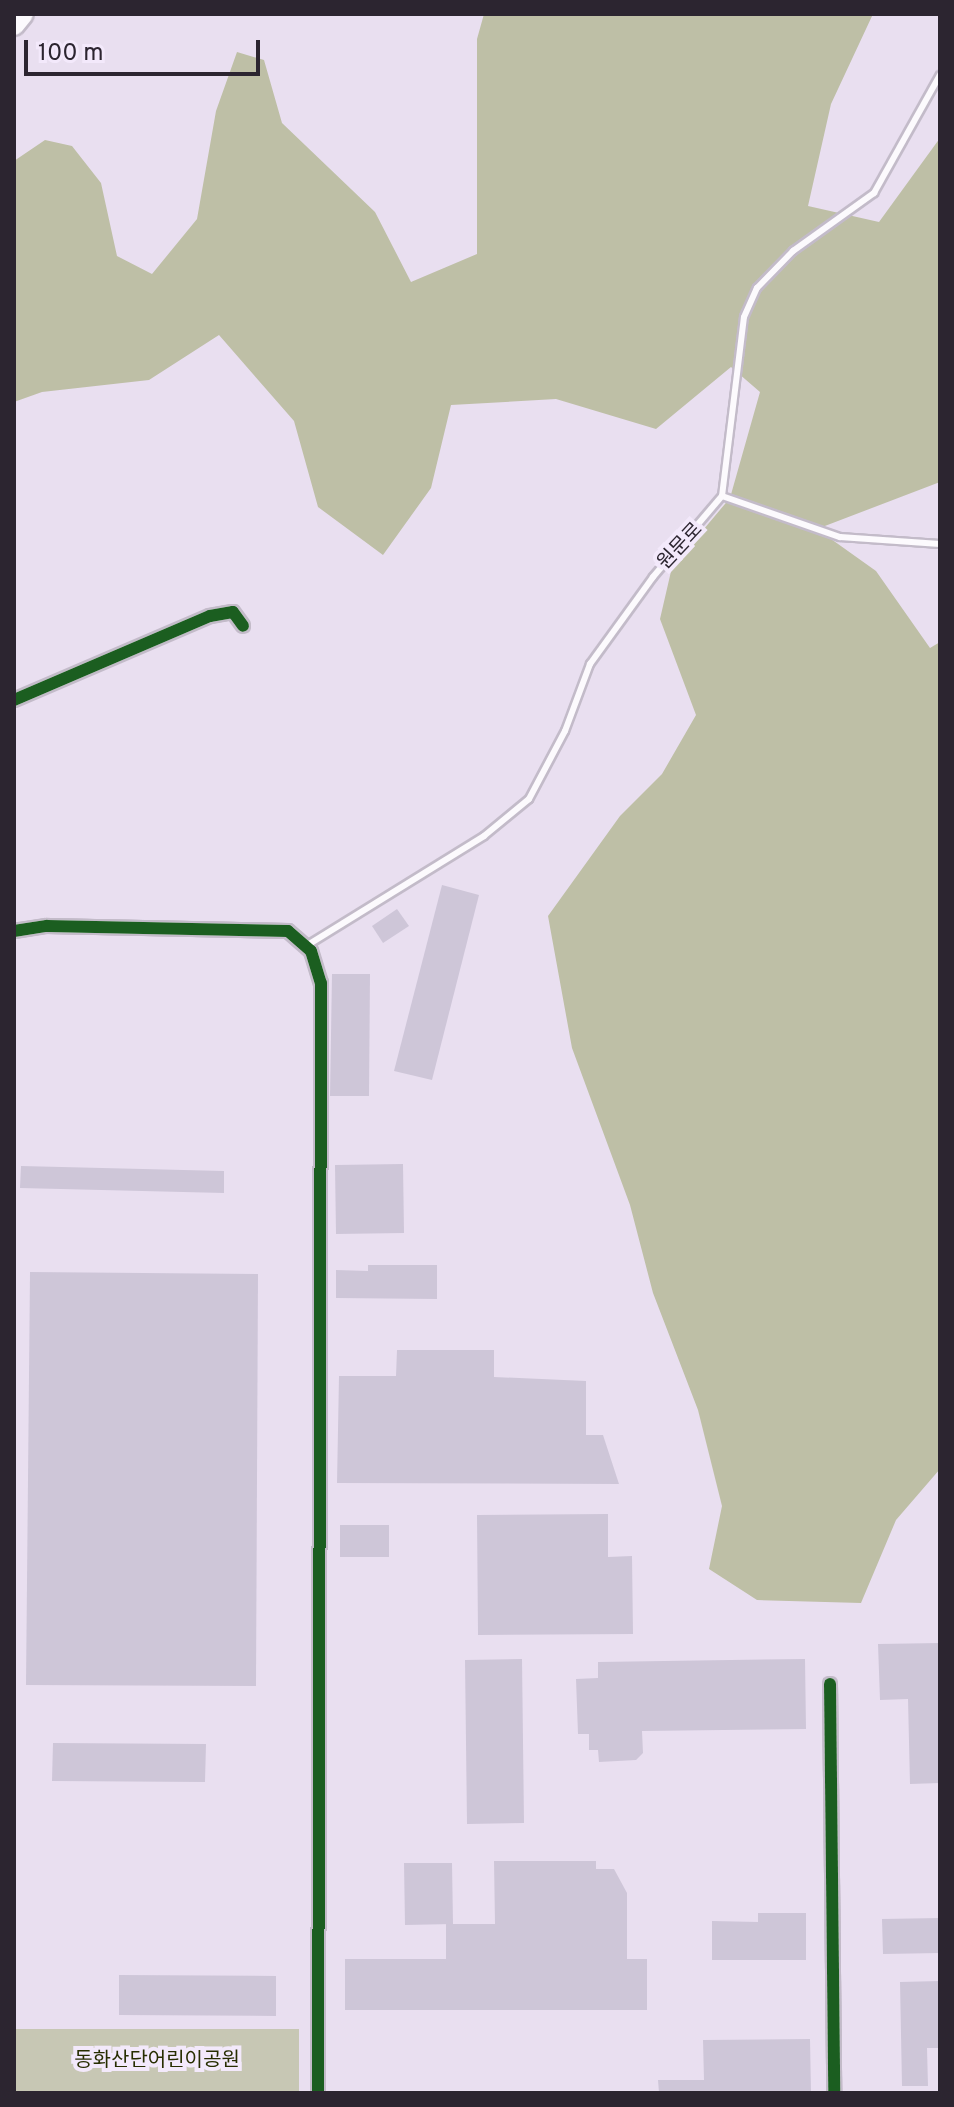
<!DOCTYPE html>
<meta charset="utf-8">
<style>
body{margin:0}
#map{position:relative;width:954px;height:2107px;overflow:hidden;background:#e9dff0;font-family:Overpass,"Noto Sans KR",sans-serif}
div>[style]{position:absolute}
.green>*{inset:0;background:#c7c7b4}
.forest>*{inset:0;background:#bebfa6}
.building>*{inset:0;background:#cec6d8}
.roads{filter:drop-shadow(2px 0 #c3bbc9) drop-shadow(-2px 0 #c3bbc9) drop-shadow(0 2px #c3bbc9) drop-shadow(0 -2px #c3bbc9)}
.service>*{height:6px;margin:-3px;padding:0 3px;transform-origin:3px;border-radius:3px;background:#fcfafd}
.minor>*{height:12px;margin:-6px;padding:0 6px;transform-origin:6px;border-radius:6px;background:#fcfafd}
.trunk>*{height:20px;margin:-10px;padding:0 10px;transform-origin:10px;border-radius:10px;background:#fcfafd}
.cycleway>*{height:12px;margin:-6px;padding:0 6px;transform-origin:6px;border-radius:6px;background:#1b5e20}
span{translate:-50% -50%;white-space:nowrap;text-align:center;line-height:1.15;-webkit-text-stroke:8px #f3e9fb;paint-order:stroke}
.street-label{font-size:20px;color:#2c2530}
.park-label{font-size:20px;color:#272d00}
.frame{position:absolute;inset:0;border:16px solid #2c2530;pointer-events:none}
.scale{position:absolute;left:24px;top:40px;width:236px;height:36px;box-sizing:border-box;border:4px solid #2c2530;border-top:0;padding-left:10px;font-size:24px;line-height:28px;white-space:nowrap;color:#2c2530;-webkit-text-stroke:6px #f3e9fb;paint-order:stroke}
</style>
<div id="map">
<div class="green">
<div style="clip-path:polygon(14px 2029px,299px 2029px,299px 2093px,14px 2093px)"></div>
</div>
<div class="forest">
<div style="clip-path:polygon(484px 14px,873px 14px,831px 104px,808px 206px,879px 222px,940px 138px,940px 482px,817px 529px,876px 571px,930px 648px,940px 642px,940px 1469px,896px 1520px,861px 1603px,757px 1600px,709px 1569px,722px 1506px,698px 1410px,653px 1293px,630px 1205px,572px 1048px,548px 916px,620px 816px,662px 774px,696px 715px,660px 619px,672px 567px,730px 498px,760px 392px,731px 367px,656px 429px,556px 399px,451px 405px,431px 488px,383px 555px,318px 507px,294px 421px,219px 335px,149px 380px,42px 392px,14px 402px,14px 161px,45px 140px,72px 146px,101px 183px,117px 256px,152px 274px,197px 219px,216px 111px,237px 52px,264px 60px,282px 123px,375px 212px,411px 282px,477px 254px,477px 39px)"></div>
</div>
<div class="building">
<div style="clip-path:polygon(442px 885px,479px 895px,432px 1080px,394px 1071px)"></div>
<div style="clip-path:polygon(397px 909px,409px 926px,383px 943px,372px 926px)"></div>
<div style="clip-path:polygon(332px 974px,370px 974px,369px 1096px,330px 1096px)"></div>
<div style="clip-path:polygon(403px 1164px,404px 1233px,336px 1234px,335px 1165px)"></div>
<div style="clip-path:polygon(21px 1166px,224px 1171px,224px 1193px,20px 1188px)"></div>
<div style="clip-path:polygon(368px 1265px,437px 1265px,437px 1299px,336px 1298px,336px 1270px,368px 1271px)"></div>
<div style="clip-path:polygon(30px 1272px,258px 1274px,256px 1686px,26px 1685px)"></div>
<div style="clip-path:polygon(397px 1350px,494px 1350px,494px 1377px,586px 1381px,586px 1435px,603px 1435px,619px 1484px,337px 1483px,339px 1376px,396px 1376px)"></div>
<div style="clip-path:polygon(608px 1514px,608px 1557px,632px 1556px,633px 1634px,478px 1635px,477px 1515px)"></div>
<div style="clip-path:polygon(340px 1525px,389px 1525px,389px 1557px,340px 1557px)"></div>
<div style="clip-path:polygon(940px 1643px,940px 1783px,910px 1784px,908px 1699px,880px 1700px,878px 1644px)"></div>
<div style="clip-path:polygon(522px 1659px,524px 1823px,467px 1824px,465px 1660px)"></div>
<div style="clip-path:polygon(805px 1659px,806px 1729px,642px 1731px,643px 1753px,636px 1760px,599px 1762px,598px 1750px,589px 1750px,589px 1734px,578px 1734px,576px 1679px,598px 1678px,598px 1662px)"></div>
<div style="clip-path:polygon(53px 1743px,206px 1744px,205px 1782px,52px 1781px)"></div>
<div style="clip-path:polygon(494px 1861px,596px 1861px,596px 1869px,614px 1869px,627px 1893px,627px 1959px,647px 1959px,647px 2010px,345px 2010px,345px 1959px,446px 1959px,446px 1924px,495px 1924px)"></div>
<div style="clip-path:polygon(404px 1863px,452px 1863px,453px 1924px,405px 1925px)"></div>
<div style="clip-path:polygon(758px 1913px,806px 1913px,806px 1960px,712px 1960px,712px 1921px,758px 1922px)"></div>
<div style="clip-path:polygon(940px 1918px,940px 1953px,883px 1954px,882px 1919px)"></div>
<div style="clip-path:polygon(119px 1975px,276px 1976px,276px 2016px,119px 2015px)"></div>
<div style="clip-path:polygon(940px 1981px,940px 2048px,927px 2048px,928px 2086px,902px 2086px,900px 1982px)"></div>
<div style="clip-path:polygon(810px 2039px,811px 2093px,659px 2093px,658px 2080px,704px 2080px,703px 2040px)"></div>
</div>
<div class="roads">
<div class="service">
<div style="left:722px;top:496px;width:125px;rotate:19.2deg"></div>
<div style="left:840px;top:537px;width:100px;rotate:4deg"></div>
<div style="left:306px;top:946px;width:209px;rotate:-31.7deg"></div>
<div style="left:484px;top:836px;width:58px;rotate:-39.4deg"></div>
<div style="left:529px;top:799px;width:77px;rotate:-62.1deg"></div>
<div style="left:565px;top:731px;width:72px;rotate:-69.5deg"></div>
<div style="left:590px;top:664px;width:107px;rotate:-54.1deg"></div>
<div style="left:653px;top:577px;width:106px;rotate:-49.6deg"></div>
<div style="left:722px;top:496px;width:180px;rotate:-83deg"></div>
<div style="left:744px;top:317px;width:32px;rotate:-66deg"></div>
<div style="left:757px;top:288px;width:52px;rotate:-45.8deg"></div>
<div style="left:793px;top:251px;width:100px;rotate:-35.6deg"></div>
<div style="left:874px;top:193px;width:135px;rotate:-60.8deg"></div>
</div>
<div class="minor">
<div style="left:14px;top:700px;width:213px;rotate:-23.2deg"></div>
<div style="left:210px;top:616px;width:23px;rotate:-10deg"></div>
<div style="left:233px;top:612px;width:17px;rotate:54deg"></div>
<div style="left:14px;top:931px;width:33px;rotate:-9deg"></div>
<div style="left:47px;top:926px;width:241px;rotate:1.2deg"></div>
<div style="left:288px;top:931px;width:30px;rotate:41deg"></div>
<div style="left:311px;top:951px;width:34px;rotate:73deg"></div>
<div style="left:321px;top:983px;width:1110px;rotate:90.15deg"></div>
<div style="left:830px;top:1684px;width:409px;rotate:89.4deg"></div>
</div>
<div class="trunk">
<div style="left:14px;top:25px;width:14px;rotate:-51deg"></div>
</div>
</div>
<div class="cycleway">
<div style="left:14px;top:700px;width:213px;rotate:-23.2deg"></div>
<div style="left:210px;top:616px;width:23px;rotate:-10deg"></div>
<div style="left:233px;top:612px;width:17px;rotate:54deg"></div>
<div style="left:14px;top:931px;width:33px;rotate:-9deg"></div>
<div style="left:47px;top:926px;width:241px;rotate:1.2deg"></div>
<div style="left:288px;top:931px;width:30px;rotate:41deg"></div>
<div style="left:311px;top:951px;width:34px;rotate:73deg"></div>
<div style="left:321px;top:983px;width:1110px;rotate:90.15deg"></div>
<div style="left:830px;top:1684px;width:409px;rotate:89.4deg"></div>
</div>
<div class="street-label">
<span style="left:681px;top:547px;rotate:-47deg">원문로</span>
</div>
<div class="park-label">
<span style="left:157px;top:2061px">동화산단어린이공원</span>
</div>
<div class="frame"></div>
<div class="scale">100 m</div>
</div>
